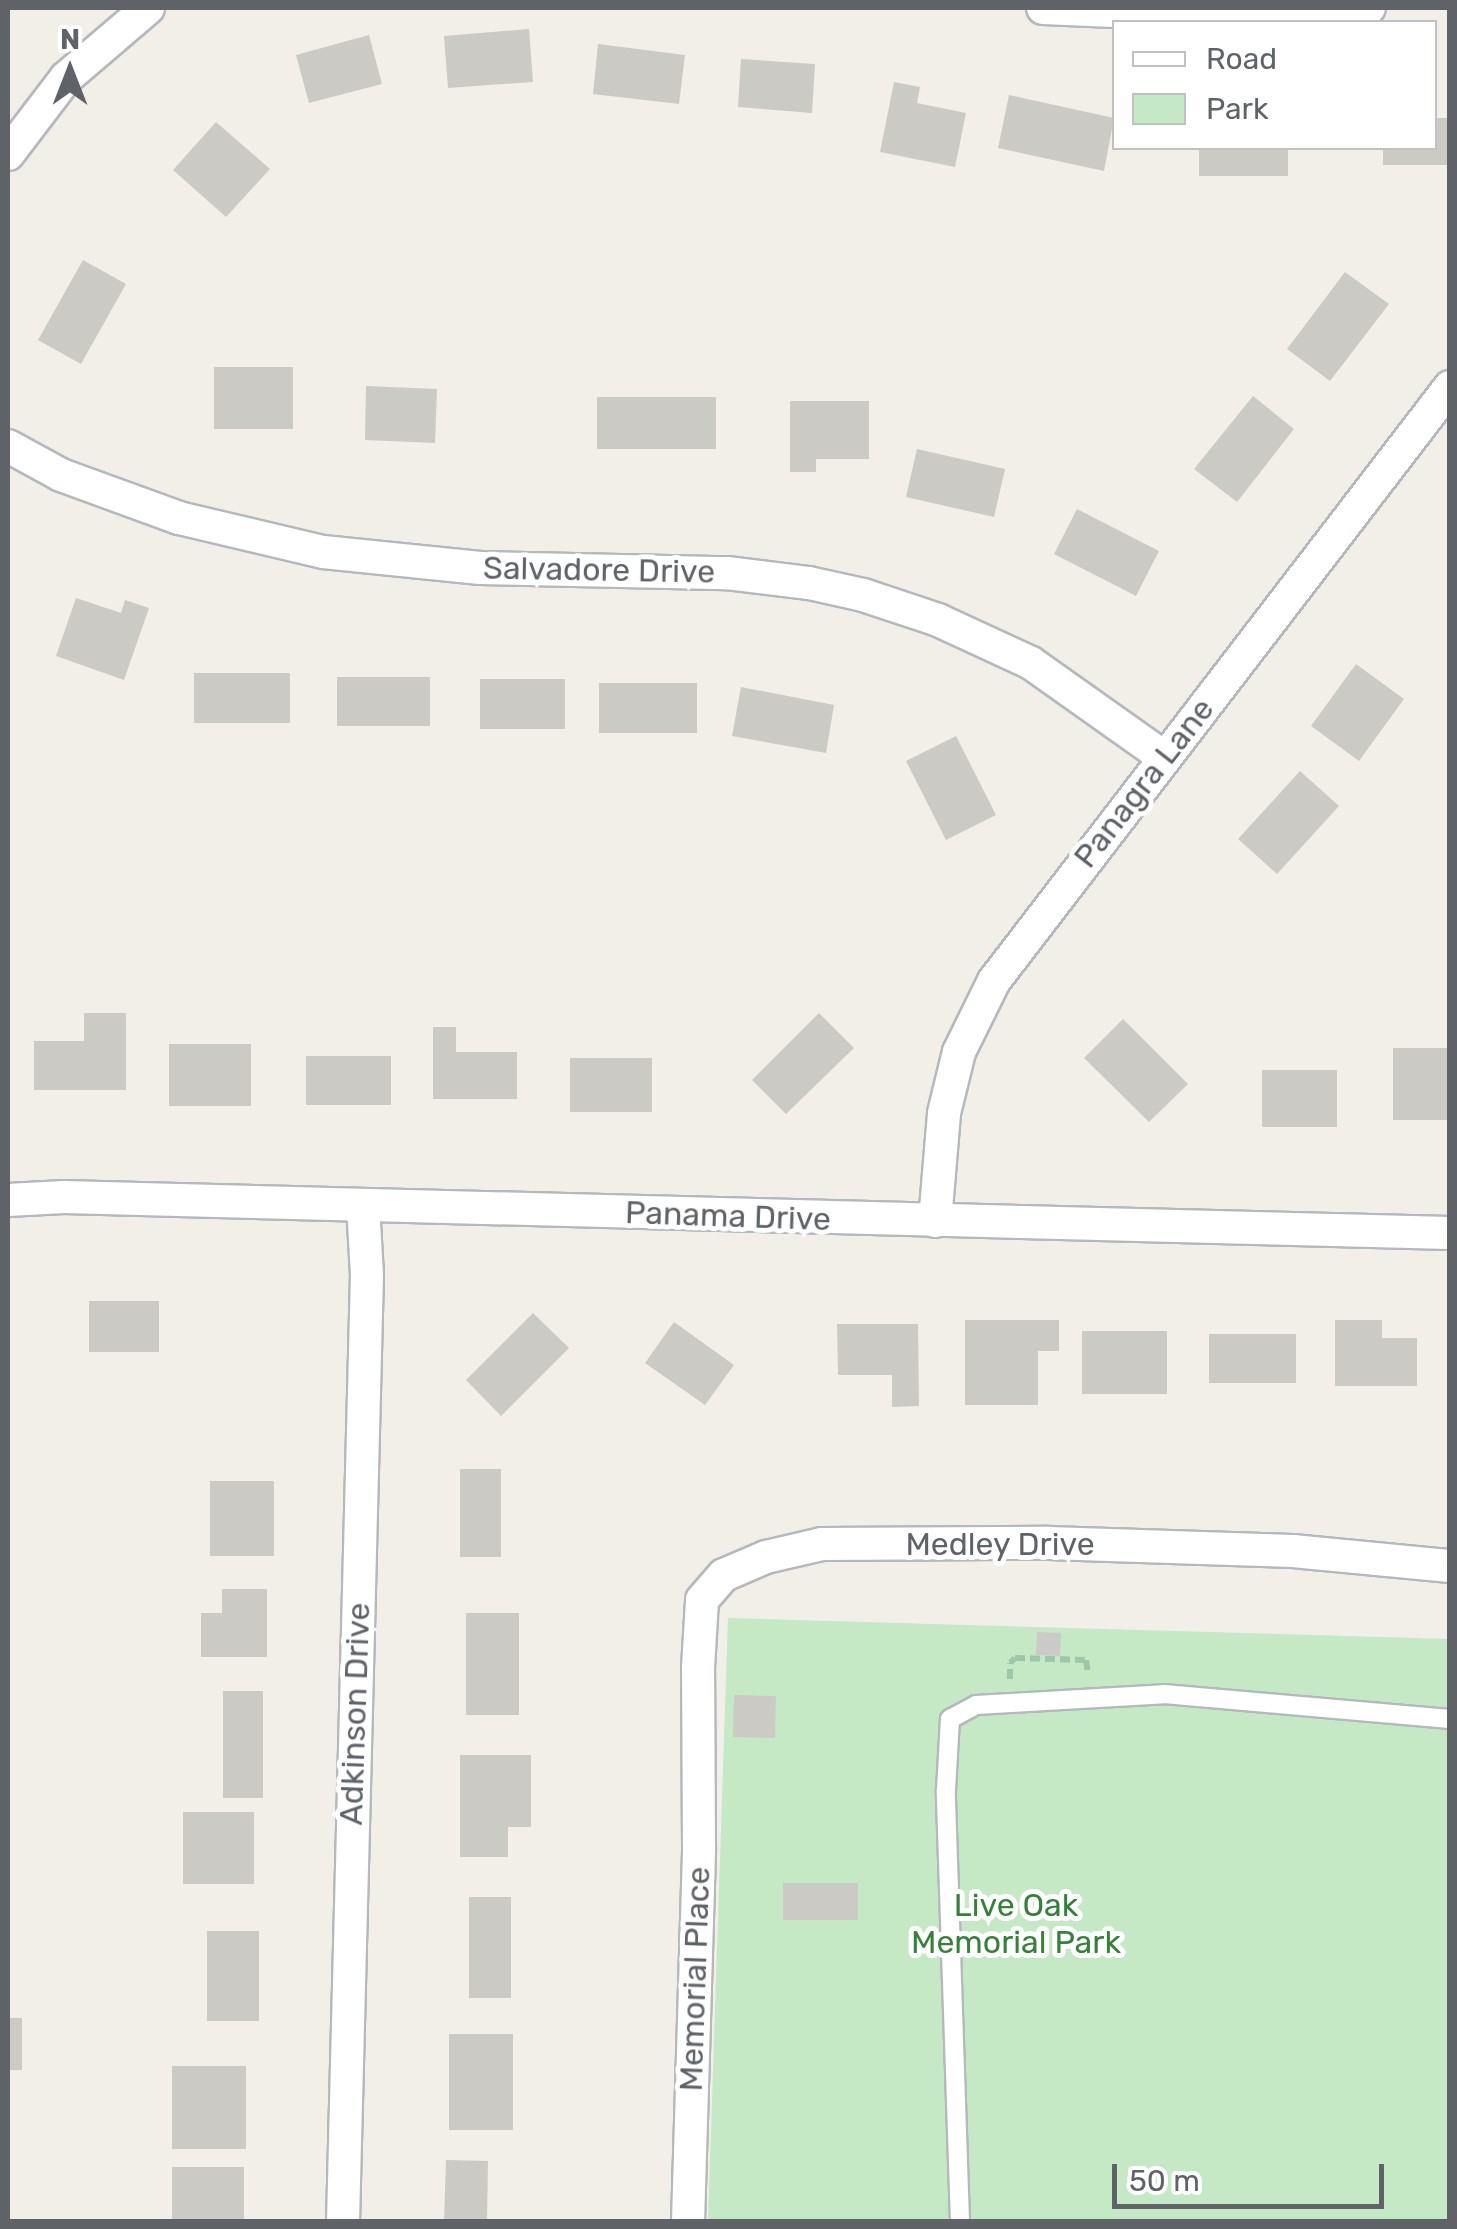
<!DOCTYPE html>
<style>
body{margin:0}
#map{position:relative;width:1457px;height:2229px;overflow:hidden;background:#f1efe8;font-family:Rubik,sans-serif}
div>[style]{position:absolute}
.green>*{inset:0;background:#c5e8c5}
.building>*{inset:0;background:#cccac5}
.path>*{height:6px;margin-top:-3px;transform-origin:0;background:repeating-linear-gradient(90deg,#9cc7a9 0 10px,transparent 0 15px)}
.roads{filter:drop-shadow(2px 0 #b5b8bc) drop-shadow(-2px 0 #b5b8bc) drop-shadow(0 2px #b5b8bc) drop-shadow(0 -2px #b5b8bc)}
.lane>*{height:18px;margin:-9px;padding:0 9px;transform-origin:9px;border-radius:9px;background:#fff}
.street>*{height:32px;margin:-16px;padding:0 16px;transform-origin:16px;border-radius:16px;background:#fff}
span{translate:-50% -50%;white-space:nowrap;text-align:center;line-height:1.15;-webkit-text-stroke:10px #fff;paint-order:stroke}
.street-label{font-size:32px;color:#5f6368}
.park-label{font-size:32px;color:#348238}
.frame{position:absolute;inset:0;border:10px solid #5f6368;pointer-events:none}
.legend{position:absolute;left:1112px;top:20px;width:325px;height:130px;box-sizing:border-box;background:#fff;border:2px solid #bfc1c3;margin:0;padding:12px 18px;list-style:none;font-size:30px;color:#5f6368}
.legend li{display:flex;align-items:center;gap:20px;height:50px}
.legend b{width:50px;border:2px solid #bfc1c3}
.north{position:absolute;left:20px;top:20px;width:100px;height:100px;-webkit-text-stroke:8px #fff;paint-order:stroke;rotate:0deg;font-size:28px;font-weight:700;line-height:40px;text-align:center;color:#5f6368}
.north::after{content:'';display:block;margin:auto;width:35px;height:45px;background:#5f6368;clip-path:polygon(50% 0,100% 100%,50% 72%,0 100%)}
.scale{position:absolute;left:1112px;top:2164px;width:272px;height:45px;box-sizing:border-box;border:5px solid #5f6368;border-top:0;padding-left:12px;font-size:30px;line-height:35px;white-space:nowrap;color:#5f6368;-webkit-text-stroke:8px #fff;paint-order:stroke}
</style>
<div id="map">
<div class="green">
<div style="clip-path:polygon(728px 1618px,1449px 1639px,1449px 2221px,708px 2222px)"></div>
</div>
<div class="building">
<div style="clip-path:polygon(529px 29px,533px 82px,448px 88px,444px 36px)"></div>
<div style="clip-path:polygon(369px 35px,382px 84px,309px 103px,296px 55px)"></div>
<div style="clip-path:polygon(598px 44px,685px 55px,679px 104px,593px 94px)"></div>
<div style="clip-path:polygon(741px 59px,815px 64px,812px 113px,738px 107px)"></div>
<div style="clip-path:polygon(894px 82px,920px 87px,917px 103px,966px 113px,955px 167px,880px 152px)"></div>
<div style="clip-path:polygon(1009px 95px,1114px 118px,1104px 171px,998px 148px)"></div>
<div style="clip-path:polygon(1434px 118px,1450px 118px,1450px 165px,1383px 165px,1383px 148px,1434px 148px)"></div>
<div style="clip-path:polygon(216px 122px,270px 169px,226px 217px,173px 170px)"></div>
<div style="clip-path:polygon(1199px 148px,1288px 148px,1288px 176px,1199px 176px)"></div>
<div style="clip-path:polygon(83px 260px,126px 284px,81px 364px,38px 340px)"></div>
<div style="clip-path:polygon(1345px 272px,1389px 304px,1330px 381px,1287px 349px)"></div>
<div style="clip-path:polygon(214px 367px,293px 367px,293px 429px,214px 429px)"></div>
<div style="clip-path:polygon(366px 386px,437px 389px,435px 443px,365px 440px)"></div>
<div style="clip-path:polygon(1253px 396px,1294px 429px,1237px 502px,1194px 469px)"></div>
<div style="clip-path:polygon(597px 397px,716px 397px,716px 449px,597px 449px)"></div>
<div style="clip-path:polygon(790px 401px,869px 401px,869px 459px,816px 459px,816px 472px,790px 472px)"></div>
<div style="clip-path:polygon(917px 449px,1005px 469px,994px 517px,906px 497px)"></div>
<div style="clip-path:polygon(1077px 509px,1159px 551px,1136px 596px,1054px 554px)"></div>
<div style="clip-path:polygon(76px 598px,121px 613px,125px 600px,149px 608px,124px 680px,56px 656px)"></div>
<div style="clip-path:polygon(1356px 664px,1404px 699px,1359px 761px,1311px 726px)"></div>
<div style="clip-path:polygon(194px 673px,290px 673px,290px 723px,194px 723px)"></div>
<div style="clip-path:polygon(337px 677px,430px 677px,430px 726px,337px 726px)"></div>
<div style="clip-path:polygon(480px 679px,565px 679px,565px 729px,480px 729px)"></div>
<div style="clip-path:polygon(599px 683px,697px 683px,697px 733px,599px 733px)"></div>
<div style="clip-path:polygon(741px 687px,834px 705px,826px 753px,732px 736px)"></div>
<div style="clip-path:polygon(956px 736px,996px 815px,946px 840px,906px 761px)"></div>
<div style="clip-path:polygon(1300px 771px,1339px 806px,1277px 874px,1238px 839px)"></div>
<div style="clip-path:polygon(84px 1013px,126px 1013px,126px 1090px,34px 1090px,34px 1041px,84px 1041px)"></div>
<div style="clip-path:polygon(819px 1013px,854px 1048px,786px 1114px,752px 1080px)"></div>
<div style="clip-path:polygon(1123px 1019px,1188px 1084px,1149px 1122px,1084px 1058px)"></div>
<div style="clip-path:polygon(433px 1027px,456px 1027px,456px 1052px,517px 1052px,517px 1099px,433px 1099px)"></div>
<div style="clip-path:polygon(169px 1044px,251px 1044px,251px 1106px,169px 1106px)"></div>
<div style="clip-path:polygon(1393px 1048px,1450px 1048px,1450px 1120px,1393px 1120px)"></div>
<div style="clip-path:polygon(306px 1056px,391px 1056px,391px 1105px,306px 1105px)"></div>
<div style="clip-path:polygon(570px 1058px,652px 1058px,652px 1112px,570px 1112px)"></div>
<div style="clip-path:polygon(1262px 1070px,1337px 1070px,1337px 1127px,1262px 1127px)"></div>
<div style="clip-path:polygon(89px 1301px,159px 1301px,159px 1352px,89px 1352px)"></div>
<div style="clip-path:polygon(533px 1313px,569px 1348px,501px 1416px,466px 1380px)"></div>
<div style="clip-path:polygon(965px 1320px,1059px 1320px,1059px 1351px,1038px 1351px,1038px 1405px,965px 1405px)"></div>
<div style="clip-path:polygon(1335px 1320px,1382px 1320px,1382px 1338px,1417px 1338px,1417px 1386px,1335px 1386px)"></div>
<div style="clip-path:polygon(674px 1322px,734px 1365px,705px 1405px,645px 1363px)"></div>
<div style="clip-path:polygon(837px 1324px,918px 1324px,919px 1406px,892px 1407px,892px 1375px,838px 1375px)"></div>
<div style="clip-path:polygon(1082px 1331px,1167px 1331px,1167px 1394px,1082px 1394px)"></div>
<div style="clip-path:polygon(1209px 1334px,1296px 1334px,1296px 1383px,1209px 1383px)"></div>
<div style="clip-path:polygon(460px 1469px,501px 1469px,501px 1557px,460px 1557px)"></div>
<div style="clip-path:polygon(210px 1481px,274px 1481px,274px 1556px,210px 1556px)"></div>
<div style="clip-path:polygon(222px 1589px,267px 1589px,267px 1657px,201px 1657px,201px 1613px,222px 1613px)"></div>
<div style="clip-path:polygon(466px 1613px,519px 1613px,519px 1715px,466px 1715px)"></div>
<div style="clip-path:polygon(1037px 1632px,1061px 1633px,1060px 1656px,1036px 1655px)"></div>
<div style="clip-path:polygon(223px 1691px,263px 1691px,263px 1798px,223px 1798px)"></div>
<div style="clip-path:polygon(734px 1695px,776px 1696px,775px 1738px,733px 1737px)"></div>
<div style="clip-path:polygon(460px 1755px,531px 1755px,531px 1827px,508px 1827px,508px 1857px,460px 1857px)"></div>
<div style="clip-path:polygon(183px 1812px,254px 1812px,254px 1884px,183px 1884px)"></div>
<div style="clip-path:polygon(783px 1883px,858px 1883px,858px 1920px,783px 1920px)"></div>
<div style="clip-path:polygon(469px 1897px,511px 1897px,511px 1998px,469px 1998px)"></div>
<div style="clip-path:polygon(207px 1931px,259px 1931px,259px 2021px,207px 2021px)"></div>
<div style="clip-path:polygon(8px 2018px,22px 2018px,22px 2070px,8px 2070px)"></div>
<div style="clip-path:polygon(449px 2034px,513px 2034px,513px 2130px,449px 2130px)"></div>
<div style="clip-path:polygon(172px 2066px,246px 2066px,246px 2149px,172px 2149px)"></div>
<div style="clip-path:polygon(446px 2160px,488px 2161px,487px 2222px,444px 2222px)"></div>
<div style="clip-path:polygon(172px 2167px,244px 2167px,244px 2222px,172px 2222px)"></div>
</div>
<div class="path">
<div style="left:1010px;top:1679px;width:16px;rotate:-90deg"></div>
<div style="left:1010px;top:1663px;width:7px;rotate:-45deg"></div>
<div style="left:1015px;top:1658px;width:71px;rotate:1.6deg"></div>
<div style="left:1086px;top:1660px;width:12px;rotate:81deg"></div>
</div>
<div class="roads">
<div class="lane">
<div style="left:960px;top:2222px;width:432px;rotate:-91.9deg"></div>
<div style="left:946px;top:1790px;width:71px;rotate:-86.8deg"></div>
<div style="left:950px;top:1719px;width:30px;rotate:-28deg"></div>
<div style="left:976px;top:1705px;width:188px;rotate:-3.3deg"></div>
<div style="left:1164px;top:1694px;width:287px;rotate:5deg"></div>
</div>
<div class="street">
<div style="left:1043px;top:8px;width:141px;rotate:2.4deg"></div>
<div style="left:1184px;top:14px;width:185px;rotate:-1.9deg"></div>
<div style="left:8px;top:154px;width:96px;rotate:-52.7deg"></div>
<div style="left:66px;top:78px;width:108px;rotate:-40.5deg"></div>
<div style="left:8px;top:446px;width:60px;rotate:28.7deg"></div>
<div style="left:61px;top:475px;width:126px;rotate:20deg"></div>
<div style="left:179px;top:518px;width:148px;rotate:13.3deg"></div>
<div style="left:323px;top:552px;width:158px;rotate:5.8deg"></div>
<div style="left:480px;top:568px;width:247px;rotate:1.2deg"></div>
<div style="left:727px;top:573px;width:83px;rotate:7deg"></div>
<div style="left:809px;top:583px;width:55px;rotate:12.5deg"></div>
<div style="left:863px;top:595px;width:79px;rotate:18.4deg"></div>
<div style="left:938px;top:620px;width:102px;rotate:24.8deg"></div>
<div style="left:1031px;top:663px;width:163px;rotate:35.3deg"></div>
<div style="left:8px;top:1200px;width:56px;rotate:-3.1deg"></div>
<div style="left:64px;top:1197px;width:1386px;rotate:1.49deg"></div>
<div style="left:935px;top:1221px;width:108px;rotate:-85.2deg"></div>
<div style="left:944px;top:1113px;width:63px;rotate:-76.2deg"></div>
<div style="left:959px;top:1052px;width:79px;rotate:-63.8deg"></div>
<div style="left:994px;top:981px;width:749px;rotate:-52.49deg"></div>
<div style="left:343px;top:2222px;width:947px;rotate:-88.55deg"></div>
<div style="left:367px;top:1275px;width:69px;rotate:-93.3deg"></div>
<div style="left:688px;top:2222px;width:375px;rotate:-88.3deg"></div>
<div style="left:699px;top:1847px;width:179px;rotate:-90.3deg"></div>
<div style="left:698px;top:1668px;width:68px;rotate:-86.6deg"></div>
<div style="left:702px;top:1600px;width:33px;rotate:-49deg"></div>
<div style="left:724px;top:1575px;width:46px;rotate:-23.2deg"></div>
<div style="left:766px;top:1557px;width:57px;rotate:-13.1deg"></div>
<div style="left:822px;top:1544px;width:227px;rotate:-0.3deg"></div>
<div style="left:1049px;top:1543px;width:244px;rotate:1.9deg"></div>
<div style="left:1293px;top:1551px;width:158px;rotate:5.5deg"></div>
</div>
</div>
<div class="street-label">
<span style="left:599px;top:570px;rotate:1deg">Salvadore Drive</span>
<span style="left:1144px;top:783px;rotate:-52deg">Panagra Lane</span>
<span style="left:728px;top:1216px;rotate:2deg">Panama Drive</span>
<span style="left:1000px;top:1544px">Medley Drive</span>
<span style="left:355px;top:1714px;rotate:-88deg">Adkinson Drive</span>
<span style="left:695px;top:1979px;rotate:-88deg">Memorial Place</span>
</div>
<div class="park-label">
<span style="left:1016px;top:1924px">Live Oak<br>Memorial Park</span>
</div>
<div class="frame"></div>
<ul class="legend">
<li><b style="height:12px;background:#fff"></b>Road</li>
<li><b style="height:28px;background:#c5e8c5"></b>Park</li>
</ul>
<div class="north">N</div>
<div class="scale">50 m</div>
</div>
